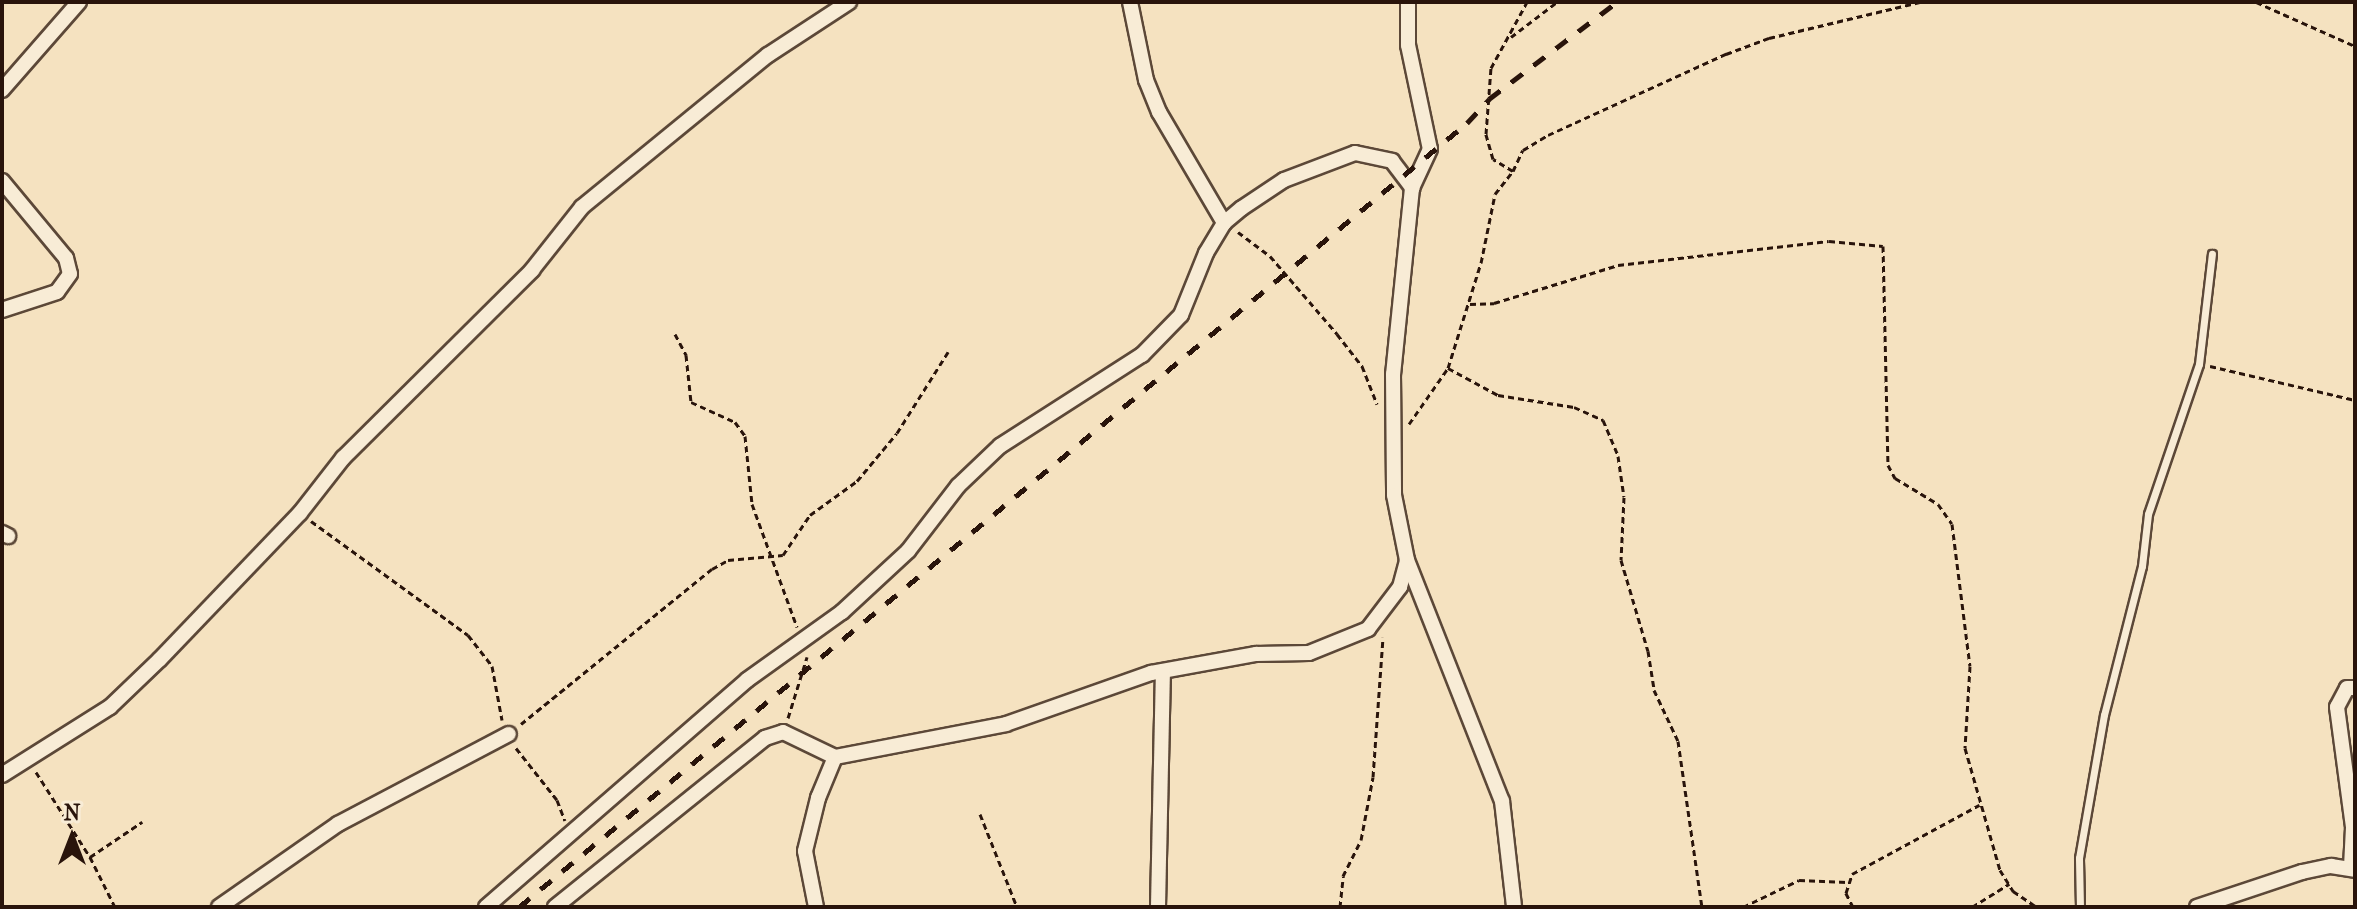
<!DOCTYPE html>
<style>
body{margin:0}
#map{position:relative;width:2357px;height:909px;overflow:hidden;background:#f5e2c0;font-family:"IM FELL French Canon",serif}
div>[style]{position:absolute}
.path>*{height:3px;margin-top:-1.5px;transform-origin:0;background:repeating-linear-gradient(90deg,#29140b 0 6px,transparent 0 10px)}
.roads{filter:drop-shadow(2px 0 #5c4838) drop-shadow(-2px 0 #5c4838) drop-shadow(0 2px #5c4838) drop-shadow(0 -2px #5c4838)}
.service>*{height:7px;margin:-3.5px;padding:0 3.5px;transform-origin:3.5px;border-radius:3.5px;background:#f8ecd6}
.minor>*{height:14px;margin:-7px;padding:0 7px;transform-origin:7px;border-radius:7px;background:#f8ecd6}
.rail>*{height:5px;margin-top:-2.5px;transform-origin:0;background:repeating-linear-gradient(90deg,#29140b 0 14px,transparent 0 28px)}
span{translate:-50% -50%;white-space:nowrap;text-align:center;line-height:1.15;-webkit-text-stroke:6px #f8ecd6;paint-order:stroke}
.frame{position:absolute;inset:0;border:4px solid #29140b;pointer-events:none}
.north{position:absolute;left:32px;top:797px;width:80px;height:80px;-webkit-text-stroke:6px #f8ecd6;paint-order:stroke;rotate:0deg;font-size:22px;font-weight:700;line-height:32px;text-align:center;color:#29140b}
.north::after{content:'';display:block;margin:auto;width:28px;height:36px;background:#29140b;clip-path:polygon(50% 0,100% 100%,50% 72%,0 100%)}
</style>
<div id="map">
<div class="path">
<div style="left:2256px;top:2px;width:108px;rotate:24deg"></div>
<div style="left:1511px;top:37px;width:58px;rotate:-37.3deg"></div>
<div style="left:1513px;top:171px;width:23px;rotate:-65deg"></div>
<div style="left:1523px;top:150px;width:29px;rotate:-31deg"></div>
<div style="left:1548px;top:135px;width:196px;rotate:-24.5deg"></div>
<div style="left:1726px;top:54px;width:46px;rotate:-20.4deg"></div>
<div style="left:1769px;top:38px;width:155px;rotate:-13.4deg"></div>
<div style="left:1238px;top:232px;width:40px;rotate:37deg"></div>
<div style="left:1270px;top:256px;width:103px;rotate:49.3deg"></div>
<div style="left:1337px;top:334px;width:41px;rotate:52deg"></div>
<div style="left:1362px;top:366px;width:41px;rotate:68.5deg"></div>
<div style="left:1470px;top:304px;width:24px;rotate:-2deg"></div>
<div style="left:1494px;top:303px;width:130px;rotate:-17deg"></div>
<div style="left:1618px;top:265px;width:212px;rotate:-6.5deg"></div>
<div style="left:1829px;top:241px;width:54px;rotate:5.3deg"></div>
<div style="left:1883px;top:246px;width:219px;rotate:88.7deg"></div>
<div style="left:1888px;top:465px;width:15px;rotate:62deg"></div>
<div style="left:1895px;top:478px;width:50px;rotate:31.2deg"></div>
<div style="left:1938px;top:504px;width:24px;rotate:55deg"></div>
<div style="left:1952px;top:524px;width:143px;rotate:82.8deg"></div>
<div style="left:1970px;top:666px;width:82px;rotate:93.5deg"></div>
<div style="left:1965px;top:748px;width:127px;rotate:74deg"></div>
<div style="left:2000px;top:870px;width:25px;rotate:58deg"></div>
<div style="left:2013px;top:891px;width:29px;rotate:34deg"></div>
<div style="left:675px;top:334px;width:24px;rotate:62deg"></div>
<div style="left:686px;top:355px;width:47px;rotate:83.9deg"></div>
<div style="left:691px;top:402px;width:48px;rotate:24.4deg"></div>
<div style="left:735px;top:422px;width:17px;rotate:54deg"></div>
<div style="left:745px;top:436px;width:68px;rotate:84.1deg"></div>
<div style="left:752px;top:504px;width:131px;rotate:69.9deg"></div>
<div style="left:2210px;top:366px;width:149px;rotate:13.2deg"></div>
<div style="left:1448px;top:368px;width:57px;rotate:28.4deg"></div>
<div style="left:1498px;top:395px;width:77px;rotate:9deg"></div>
<div style="left:1574px;top:407px;width:32px;rotate:24deg"></div>
<div style="left:1603px;top:420px;width:39px;rotate:67deg"></div>
<div style="left:1618px;top:456px;width:41px;rotate:81.7deg"></div>
<div style="left:1624px;top:497px;width:63px;rotate:92.7deg"></div>
<div style="left:1621px;top:560px;width:95px;rotate:73.5deg"></div>
<div style="left:1648px;top:651px;width:39px;rotate:81deg"></div>
<div style="left:1654px;top:690px;width:56px;rotate:64.8deg"></div>
<div style="left:1678px;top:741px;width:168px;rotate:81.8deg"></div>
<div style="left:1409px;top:424px;width:68px;rotate:-55.1deg"></div>
<div style="left:1448px;top:368px;width:110px;rotate:-72.6deg"></div>
<div style="left:1481px;top:263px;width:70px;rotate:-78.5deg"></div>
<div style="left:1495px;top:194px;width:29px;rotate:-52deg"></div>
<div style="left:1513px;top:171px;width:23px;rotate:-149deg"></div>
<div style="left:1493px;top:159px;width:26px;rotate:-106deg"></div>
<div style="left:1486px;top:134px;width:66px;rotate:-85.7deg"></div>
<div style="left:1491px;top:68px;width:75px;rotate:-61.4deg"></div>
<div style="left:311px;top:521px;width:194px;rotate:36deg"></div>
<div style="left:468px;top:635px;width:39px;rotate:52deg"></div>
<div style="left:492px;top:666px;width:55px;rotate:79.5deg"></div>
<div style="left:788px;top:718px;width:64px;rotate:-72.7deg"></div>
<div style="left:521px;top:724px;width:246px;rotate:-39.1deg"></div>
<div style="left:712px;top:569px;width:18px;rotate:-29deg"></div>
<div style="left:728px;top:560px;width:55px;rotate:-5.2deg"></div>
<div style="left:783px;top:555px;width:48px;rotate:-56deg"></div>
<div style="left:810px;top:515px;width:58px;rotate:-35.9deg"></div>
<div style="left:857px;top:481px;width:62px;rotate:-50.2deg"></div>
<div style="left:897px;top:433px;width:96px;rotate:-57.8deg"></div>
<div style="left:516px;top:748px;width:66px;rotate:51.7deg"></div>
<div style="left:557px;top:800px;width:22px;rotate:69deg"></div>
<div style="left:36px;top:772px;width:101px;rotate:57.6deg"></div>
<div style="left:90px;top:857px;width:56px;rotate:63.4deg"></div>
<div style="left:980px;top:814px;width:100px;rotate:68.3deg"></div>
<div style="left:90px;top:857px;width:63px;rotate:-33.9deg"></div>
<div style="left:1340px;top:907px;width:31px;rotate:-84deg"></div>
<div style="left:1343px;top:876px;width:40px;rotate:-63.4deg"></div>
<div style="left:1361px;top:840px;width:64px;rotate:-79.2deg"></div>
<div style="left:1373px;top:777px;width:140px;rotate:-85.9deg"></div>
<div style="left:1743px;top:907px;width:62px;rotate:-25.7deg"></div>
<div style="left:1799px;top:880px;width:48px;rotate:2.4deg"></div>
<div style="left:1853px;top:907px;width:16px;rotate:-117deg"></div>
<div style="left:1846px;top:893px;width:20px;rotate:-72deg"></div>
<div style="left:1852px;top:874px;width:145px;rotate:-28.5deg"></div>
<div style="left:1972px;top:907px;width:44px;rotate:-31.9deg"></div>
</div>
<div class="roads">
<div class="service">
<div style="left:2080px;top:907px;width:49px;rotate:-91.2deg"></div>
<div style="left:2079px;top:858px;width:145px;rotate:-80.1deg"></div>
<div style="left:2104px;top:715px;width:154px;rotate:-75.7deg"></div>
<div style="left:2142px;top:566px;width:52px;rotate:-83.4deg"></div>
<div style="left:2148px;top:514px;width:158px;rotate:-71.2deg"></div>
<div style="left:2199px;top:364px;width:111px;rotate:-83.3deg"></div>
</div>
<div class="minor">
<div style="left:1130px;top:2px;width:80px;rotate:78.4deg"></div>
<div style="left:1146px;top:80px;width:35px;rotate:68deg"></div>
<div style="left:1159px;top:112px;width:129px;rotate:59.6deg"></div>
<div style="left:1408px;top:2px;width:43px;rotate:90deg"></div>
<div style="left:1408px;top:45px;width:106px;rotate:78.1deg"></div>
<div style="left:1430px;top:149px;width:43px;rotate:114.8deg"></div>
<div style="left:1412px;top:188px;width:187px;rotate:95.8deg"></div>
<div style="left:1393px;top:374px;width:121px;rotate:89.5deg"></div>
<div style="left:1394px;top:495px;width:66px;rotate:78.7deg"></div>
<div style="left:1407px;top:560px;width:259px;rotate:68.5deg"></div>
<div style="left:1502px;top:801px;width:107px;rotate:83.5deg"></div>
<div style="left:2px;top:90px;width:117px;rotate:-48.8deg"></div>
<div style="left:2px;top:181px;width:100px;rotate:50.3deg"></div>
<div style="left:66px;top:258px;width:16px;rotate:76deg"></div>
<div style="left:70px;top:274px;width:22px;rotate:126deg"></div>
<div style="left:57px;top:292px;width:58px;rotate:161.9deg"></div>
<div style="left:2px;top:533px;width:7px;rotate:27deg"></div>
<div style="left:2px;top:775px;width:128px;rotate:-32.2deg"></div>
<div style="left:110px;top:707px;width:69px;rotate:-43.8deg"></div>
<div style="left:160px;top:659px;width:202px;rotate:-46.2deg"></div>
<div style="left:300px;top:513px;width:70px;rotate:-52deg"></div>
<div style="left:343px;top:458px;width:267px;rotate:-44.8deg"></div>
<div style="left:532px;top:270px;width:80px;rotate:-51.6deg"></div>
<div style="left:582px;top:207px;width:240px;rotate:-39.3deg"></div>
<div style="left:768px;top:55px;width:97px;rotate:-33.2deg"></div>
<div style="left:2351px;top:867px;width:40px;rotate:-87.1deg"></div>
<div style="left:2353px;top:827px;width:121px;rotate:-97.6deg"></div>
<div style="left:2337px;top:707px;width:21px;rotate:-62deg"></div>
<div style="left:2347px;top:688px;width:8px"></div>
<div style="left:219px;top:907px;width:145px;rotate:-34.9deg"></div>
<div style="left:338px;top:824px;width:193px;rotate:-27.8deg"></div>
<div style="left:486px;top:907px;width:346px;rotate:-41deg"></div>
<div style="left:747px;top:680px;width:117px;rotate:-35.6deg"></div>
<div style="left:842px;top:612px;width:90px;rotate:-42.7deg"></div>
<div style="left:908px;top:551px;width:82px;rotate:-52.4deg"></div>
<div style="left:958px;top:486px;width:58px;rotate:-43.6deg"></div>
<div style="left:1000px;top:446px;width:169px;rotate:-32.7deg"></div>
<div style="left:1142px;top:355px;width:56px;rotate:-45.7deg"></div>
<div style="left:1181px;top:315px;width:67px;rotate:-68deg"></div>
<div style="left:1206px;top:253px;width:35px;rotate:-59deg"></div>
<div style="left:1224px;top:223px;width:23px;rotate:-40deg"></div>
<div style="left:1242px;top:208px;width:50px;rotate:-33.7deg"></div>
<div style="left:1284px;top:180px;width:76px;rotate:-20.8deg"></div>
<div style="left:1355px;top:153px;width:38px;rotate:12deg"></div>
<div style="left:1392px;top:161px;width:34px;rotate:53deg"></div>
<div style="left:555px;top:907px;width:270px;rotate:-38.8deg"></div>
<div style="left:765px;top:738px;width:19px;rotate:-18deg"></div>
<div style="left:783px;top:732px;width:58px;rotate:25.7deg"></div>
<div style="left:816px;top:907px;width:57px;rotate:-101.1deg"></div>
<div style="left:805px;top:851px;width:55px;rotate:-76.2deg"></div>
<div style="left:818px;top:798px;width:44px;rotate:-67.5deg"></div>
<div style="left:835px;top:757px;width:174px;rotate:-10.9deg"></div>
<div style="left:1006px;top:724px;width:154px;rotate:-19.4deg"></div>
<div style="left:1151px;top:673px;width:107px;rotate:-10.3deg"></div>
<div style="left:1256px;top:654px;width:53px;rotate:-1.1deg"></div>
<div style="left:1309px;top:653px;width:64px;rotate:-22.1deg"></div>
<div style="left:1368px;top:629px;width:53px;rotate:-52.7deg"></div>
<div style="left:1400px;top:587px;width:27px;rotate:-75deg"></div>
<div style="left:1158px;top:907px;width:236px;rotate:-88.8deg"></div>
<div style="left:2197px;top:907px;width:111px;rotate:-18.4deg"></div>
<div style="left:2302px;top:872px;width:30px;rotate:-12deg"></div>
<div style="left:2331px;top:866px;width:24px;rotate:9deg"></div>
</div>
</div>
<div class="rail">
<div style="left:519px;top:907px;width:1230px;rotate:-39.59deg"></div>
<div style="left:1467px;top:123px;width:33px;rotate:-47deg"></div>
<div style="left:1489px;top:99px;width:161px;rotate:-37.2deg"></div>
</div>
<div class="frame"></div>
<div class="north">N</div>
</div>
